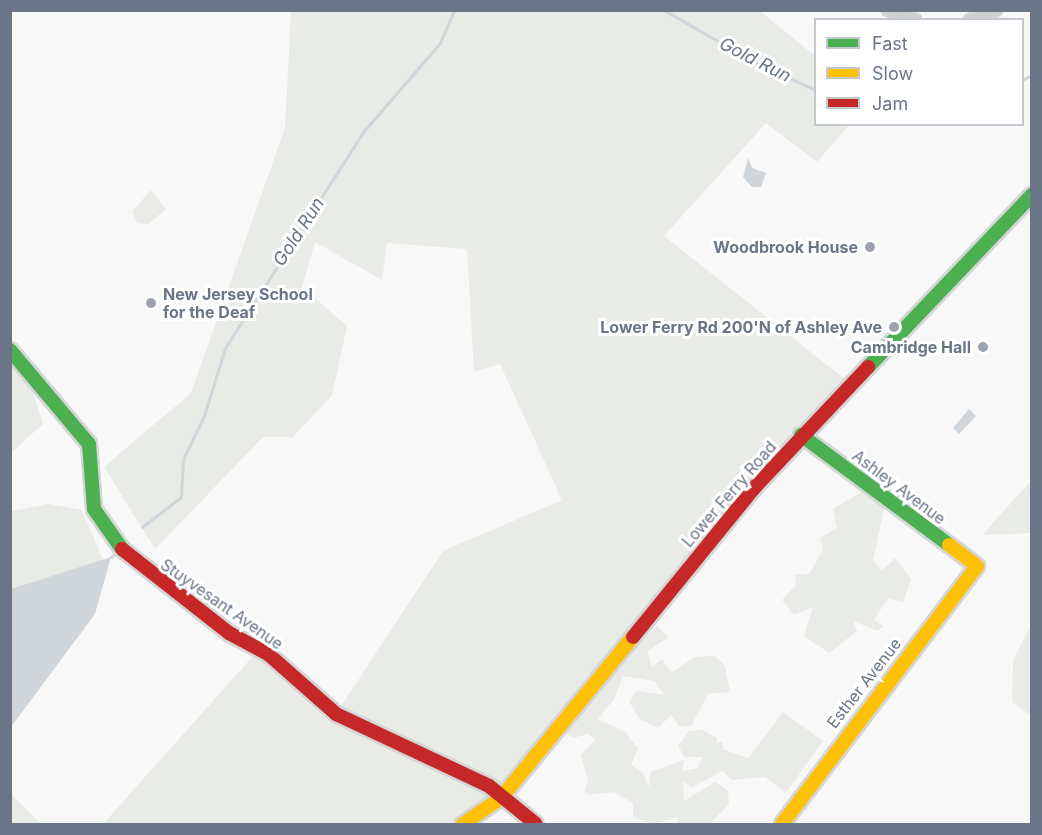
<!DOCTYPE html>
<style>
body{margin:0}
#map{position:relative;width:1042px;height:835px;overflow:hidden;background:#f8f8f8;font-family:Inter,sans-serif}
div>[style]{position:absolute}
.green>*{inset:0;background:#e8ebe6}
.water>*{inset:0;background:#d0d6da}
.stream>*{height:3px;margin:-1.5px;padding:0 1.5px;transform-origin:1.5px;border-radius:1.5px;background:#d0d6da}
.roads{filter:drop-shadow(2px 0 #d4d5d6) drop-shadow(-2px 0 #d4d5d6) drop-shadow(0 2px #d4d5d6) drop-shadow(0 -2px #d4d5d6)}
.street>*{height:10px;margin:-5px;padding:0 5px;transform-origin:5px;border-radius:5px;background:#cecfd1}
.fast>*{height:14px;margin:-7px;padding:0 7px;transform-origin:7px;border-radius:7px;background:#4caf50}
.slow>*{height:14px;margin:-7px;padding:0 7px;transform-origin:7px;border-radius:7px;background:#ffc107}
.jam>*{height:14px;margin:-7px;padding:0 7px;transform-origin:7px;border-radius:7px;background:#c62828}
.dots>*{width:16px;height:16px;translate:-50% -50%;box-sizing:border-box;border:3px solid #fff;border-radius:50%}
span{translate:-50% -50%;white-space:nowrap;text-align:center;line-height:1.15;-webkit-text-stroke:6px #fff;paint-order:stroke}
.poi-label{font-size:16px;color:#6a7587;font-weight:700}
.right{translate:-100% -50%;text-align:right}
.left{translate:0 -50%;text-align:left}
.street-label{font-size:16px;color:#6a7587}
.water-label{font-size:18px;color:#667682;font-style:italic}
.frame{position:absolute;inset:0;border:12px solid #6a7587;pointer-events:none}
.legend{position:absolute;left:814px;top:18px;width:210px;height:108px;box-sizing:border-box;background:#fff;border:2px solid #c3c8cf;margin:0;padding:8px 10px;list-style:none;font-size:18px;color:#6a7587}
.legend li{display:flex;align-items:center;gap:12px;height:30px}
.legend b{width:30px;border:2px solid #c3c8cf}
</style>
<div id="map">
<div class="green">
<div style="clip-path:polygon(291px 11px,760px 11px,815px 56px,816px 124px,849px 125px,817px 162px,766px 123px,664px 236px,851px 384px,489px 800px,456px 824px,103px 824px,254px 655px,330px 723px,443px 551px,562px 500px,500px 364px,474px 372px,467px 249px,387px 243px,382px 280px,315px 242px,302px 287px,347px 326px,332px 395px,293px 437px,263px 437px,155px 549px,104px 467px,191px 393px,285px 128px)"></div>
<div style="clip-path:polygon(151px 190px,166px 209px,148px 224px,137px 223px,132px 211px)"></div>
<div style="clip-path:polygon(11px 365px,31px 387px,43px 424px,11px 453px)"></div>
<div style="clip-path:polygon(1031px 481px,1031px 533px,982px 535px)"></div>
<div style="clip-path:polygon(863px 491px,885px 504px,873px 561px,882px 571px,895px 558px,911px 579px,903px 602px,888px 598px,874px 620px,883px 626px,878px 631px,853px 621px,857px 631px,829px 653px,804px 636px,813px 607px,794px 615px,782px 600px,796px 585px,795px 574px,809px 574px,823px 550px,820px 538px,837px 528px,833px 509px)"></div>
<div style="clip-path:polygon(48px 504px,82px 510px,103px 560px,11px 598px,11px 511px)"></div>
<div style="clip-path:polygon(657px 626px,668px 637px,647px 652px,652px 667px,662px 659px,671px 673px,695px 657px,715px 656px,725px 666px,730px 692px,708px 694px,691px 726px,679px 726px,671px 715px,658px 728px,640px 719px,629px 702px,637px 691px,665px 695px,654px 681px,623px 676px,614px 699px,598px 719px,625px 732px,638px 748px,631px 765px,643px 773px,649px 787px,651px 772px,684px 760px,682px 771px,698px 768px,702px 757px,685px 757px,678px 746px,689px 731px,703px 730px,717px 738px,717px 744px,722px 741px,724px 750px,748px 758px,783px 712px,823px 741px,786px 793px,765px 777px,732px 780px,722px 771px,691px 788px,683px 780px,684px 801px,715px 782px,728px 791px,729px 804px,710px 824px,677px 824px,677px 817px,654px 824px,633px 817px,633px 803px,614px 792px,589px 795px,584px 791px,588px 782px,581px 755px,595px 740px,588px 734px,573px 738px,560px 725px)"></div>
<div style="clip-path:polygon(1031px 626px,1031px 715px,1012px 702px,1013px 660px)"></div>
<div style="clip-path:polygon(10px 794px,11px 794px,41px 824px,11px 824px)"></div>
</div>
<div class="water">
<div style="clip-path:polygon(748px 158px,752px 168px,766px 173px,761px 187px,752px 187px,743px 177px)"></div>
<div style="clip-path:polygon(969px 409px,976px 416px,959px 434px,953px 428px)"></div>
<div style="clip-path:polygon(111px 557px,95px 614px,11px 727px,11px 589px)"></div>
</div>
<div class="stream">
<div style="left:664px;top:10px;width:108px;rotate:30.1deg"></div>
<div style="left:757px;top:64px;width:64px;rotate:23.8deg"></div>
<div style="left:1022px;top:80px;width:11px;rotate:-27deg"></div>
<div style="left:142px;top:527px;width:49px;rotate:-37.6deg"></div>
<div style="left:181px;top:497px;width:38px;rotate:-87deg"></div>
<div style="left:183px;top:459px;width:48px;rotate:-64deg"></div>
<div style="left:204px;top:416px;width:71px;rotate:-72.8deg"></div>
<div style="left:225px;top:348px;width:258px;rotate:-57.4deg"></div>
<div style="left:364px;top:131px;width:116px;rotate:-49.2deg"></div>
<div style="left:440px;top:43px;width:36px;rotate:-67deg"></div>
<div style="left:111px;top:557px;width:10px;rotate:-45deg"></div>
</div>
<div class="roads">
<div class="street">
<div style="left:888px;top:10px;width:29px;rotate:20deg"></div>
<div style="left:970px;top:20px;width:28px;rotate:-21deg"></div>
</div>
<div class="fast">
<div style="left:10px;top:350px;width:123px;rotate:50deg"></div>
<div style="left:89px;top:444px;width:65px;rotate:85.6deg"></div>
<div style="left:94px;top:509px;width:49px;rotate:55deg"></div>
<div style="left:868px;top:367px;width:238px;rotate:-46.4deg"></div>
<div style="left:801px;top:435px;width:184px;rotate:36.6deg"></div>
</div>
<div class="slow">
<div style="left:463px;top:824px;width:46px;rotate:-34.4deg"></div>
<div style="left:501px;top:798px;width:208px;rotate:-50.7deg"></div>
<div style="left:782px;top:824px;width:323px;rotate:-52.9deg"></div>
<div style="left:977px;top:566px;width:35px;rotate:-143deg"></div>
</div>
<div class="jam">
<div style="left:122px;top:549px;width:136px;rotate:38.1deg"></div>
<div style="left:229px;top:633px;width:44px;rotate:28.3deg"></div>
<div style="left:268px;top:654px;width:91px;rotate:41.4deg"></div>
<div style="left:336px;top:714px;width:169px;rotate:25.2deg"></div>
<div style="left:489px;top:786px;width:60px;rotate:39deg"></div>
<div style="left:633px;top:637px;width:193px;rotate:-50.9deg"></div>
<div style="left:755px;top:487px;width:165px;rotate:-46.7deg"></div>
</div>
</div>
<div class="dots">
<div style="left:870px;top:247px;background:#9ca3af"></div>
<div style="left:151px;top:303px;background:#9ca3af"></div>
<div style="left:894px;top:327px;background:#9ca3af"></div>
<div style="left:983px;top:347px;background:#9ca3af"></div>
</div>
<div class="poi-label">
<span class="right" style="left:858px;top:247px">Woodbrook House</span>
<span class="left" style="left:163px;top:303px">New Jersey School<br>for the Deaf</span>
<span class="right" style="left:882px;top:327px">Lower Ferry Rd 200'N of Ashley Ave</span>
<span class="right" style="left:971px;top:347px">Cambridge Hall</span>
</div>
<div class="street-label">
<span style="left:899px;top:487px;rotate:37deg">Ashley Avenue</span>
<span style="left:729px;top:494px;rotate:-49deg">Lower Ferry Road</span>
<span style="left:222px;top:604px;rotate:35deg">Stuyvesant Avenue</span>
<span style="left:864px;top:683px;rotate:-52deg">Esther Avenue</span>
</div>
<div class="water-label">
<span style="left:755px;top:60px;rotate:27deg">Gold Run</span>
<span style="left:299px;top:232px;rotate:-57deg">Gold Run</span>
</div>
<div class="frame"></div>
<ul class="legend">
<li><b style="height:8px;background:#4caf50"></b>Fast</li>
<li><b style="height:8px;background:#ffc107"></b>Slow</li>
<li><b style="height:8px;background:#c62828"></b>Jam</li>
</ul>
</div>
